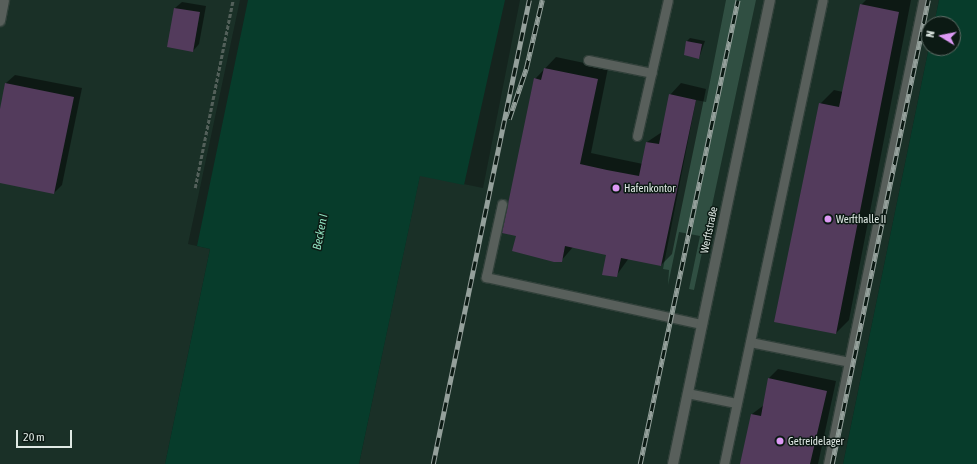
<!DOCTYPE html>
<meta charset="utf-8">
<style>
body{margin:0}
#map{position:relative;width:977px;height:464px;overflow:hidden;background:#15241e;font-family:"Asap Condensed",sans-serif}
div>[style]{position:absolute}
.built>*{inset:0;background:#1a3027}
.green>*{inset:0;background:#304f42}
.water>*{inset:0;background:#073c2b}
.shadow>*{inset:0;background:#0007}
.building>*{inset:0;background:#533b5c}
.path>*{height:2.5px;margin-top:-1.25px;transform-origin:0;background:repeating-linear-gradient(90deg,#53605a 0 4px,transparent 0 6px)}
.roads{filter:drop-shadow(1px 0 #31403a) drop-shadow(-1px 0 #31403a) drop-shadow(0 1px #31403a) drop-shadow(0 -1px #31403a)}
.lane>*{height:9px;margin:-4.5px;padding:0 4.5px;transform-origin:4.5px;border-radius:4.5px;background:#585f5b}
.street>*{height:10px;margin:-5px;padding:0 5px;transform-origin:5px;border-radius:5px;background:#585f5b}
.rail>*{height:4.5px;margin-top:-2.25px;transform-origin:0;background:repeating-linear-gradient(90deg,#0c1a14 0 9px,#94a09b 0 18px);box-sizing:border-box;border-block:1px solid #94a09b}
.dots>*{width:11px;height:11px;translate:-50% -50%;box-sizing:border-box;border:2px solid #0c1a14;border-radius:50%}
span{translate:-50% -50%;white-space:nowrap;text-align:center;line-height:1.15;-webkit-text-stroke:3px #0c1a14;paint-order:stroke}
.poi-label{font-size:11px;color:#dfe9e4}
.left{translate:0 -50%;text-align:left}
.street-label{font-size:11px;color:#dfe9e4}
.water-label{font-size:12px;color:#8eddbc;font-style:italic}
.north{position:absolute;left:921px;top:16px;width:40px;height:40px;box-sizing:border-box;background:#0c1a14;border:1px solid #606d67;border-radius:50%;rotate:280deg;font-size:11px;font-weight:700;line-height:16px;text-align:center;color:#dfe9e4}
.north::after{content:'';display:block;margin:auto;width:14px;height:18px;background:#dd99f4;clip-path:polygon(50% 0,100% 100%,50% 72%,0 100%)}
.scale{position:absolute;left:16px;top:430px;width:56px;height:18px;box-sizing:border-box;border:2px solid #dfe9e4;border-top:0;padding-left:5px;font-size:12px;line-height:14px;white-space:nowrap;color:#dfe9e4;-webkit-text-stroke:3px #0c1a14;paint-order:stroke}
</style>
<div id="map">
<div class="built">
<div style="clip-path:polygon(0 0,240px 0,188px 244px,210px 249px,165px 464px,0 464px)"></div>
<div style="clip-path:polygon(520px 0,939px 0,934px 24px,929px 24px,929px 47px,843px 464px,359px 464px,420px 175px,483px 188px)"></div>
</div>
<div class="green">
<div style="clip-path:polygon(726px 0,756px 0,694px 290px,689px 289px,700px 236px,679px 232px,668px 285px,669px 270px,663px 269px,696px 100px,706px 102px)"></div>
</div>
<div class="water">
<div style="clip-path:polygon(248px 0,505px 0,464px 185px,420px 176px,359px 464px,165px 464px,210px 249px,197px 246px)"></div>
<div style="clip-path:polygon(939px 0,977px 0,977px 464px,843px 464px,929px 47px,953px 48px,953px 24px,934px 24px)"></div>
</div>
<div class="shadow">
<div style="clip-path:polygon(866px 0,911px 0,849px 320px,836px 333px,820px 104px,834px 90px,843px 92px,861px 5px)"></div>
<div style="clip-path:polygon(182px 2px,206px 6px,199px 44px,193px 51px,175px 8px)"></div>
<div style="clip-path:polygon(690px 38px,705px 41px,699px 58px,687px 41px)"></div>
<div style="clip-path:polygon(556px 57px,608px 68px,591px 153px,619px 159px,643px 164px,647px 142px,662px 132px,670px 95px,681px 83px,706px 89px,672px 254px,661px 265px,629px 258px,616px 276px,608px 254px,573px 247px,561px 261px,535px 79px)"></div>
<div style="clip-path:polygon(15px 75px,82px 88px,62px 185px,54px 193px,0 182px,0 114px,6px 83px)"></div>
<div style="clip-path:polygon(778px 369px,836px 381px,818px 464px,741px 464px,752px 414px,764px 405px,769px 378px)"></div>
</div>
<div class="building">
<div style="clip-path:polygon(860px 4px,899px 12px,836px 334px,774px 322px,819px 103px,839px 107px)"></div>
<div style="clip-path:polygon(174px 8px,200px 12px,193px 52px,167px 47px)"></div>
<div style="clip-path:polygon(686px 41px,702px 44px,699px 59px,684px 55px)"></div>
<div style="clip-path:polygon(544px 68px,598px 79px,580px 164px,607px 170px,639px 176px,646px 142px,659px 144px,669px 94px,696px 100px,661px 266px,621px 258px,617px 277px,602px 275px,606px 255px,565px 246px,562px 262px,554px 262px,512px 251px,516px 236px,502px 233px,534px 78px,541px 80px)"></div>
<div style="clip-path:polygon(5px 83px,74px 97px,54px 194px,0 183px,0 109px)"></div>
<div style="clip-path:polygon(768px 378px,827px 391px,810px 464px,740px 464px,751px 414px,761px 416px)"></div>
</div>
<div class="path">
<div style="left:195px;top:188px;width:192px;rotate:-78.6deg"></div>
</div>
<div class="roads">
<div class="lane">
<div style="left:588px;top:60px;width:65px;rotate:11.5deg"></div>
<div style="left:637px;top:136px;width:139px;rotate:-77.2deg"></div>
<div style="left:502px;top:204px;width:75px;rotate:102.4deg"></div>
<div style="left:486px;top:277px;width:221px;rotate:12.3deg"></div>
<div style="left:750px;top:342px;width:101px;rotate:11.4deg"></div>
<div style="left:687px;top:393px;width:50px;rotate:11.5deg"></div>
<div style="left:724px;top:464px;width:474px;rotate:-78deg"></div>
<div style="left:828px;top:464px;width:474px;rotate:-78.4deg"></div>
</div>
<div class="street">
<div style="left:0;top:21px;width:21px;rotate:-79deg"></div>
<div style="left:673px;top:464px;width:474px;rotate:-78.2deg"></div>
</div>
</div>
<div class="rail">
<div style="left:509px;top:119px;width:53px;rotate:-71.2deg"></div>
<div style="left:526px;top:69px;width:71px;rotate:-76.9deg"></div>
<div style="left:433px;top:464px;width:474px;rotate:-78.3deg"></div>
<div style="left:640px;top:464px;width:474px;rotate:-78.1deg"></div>
<div style="left:832px;top:464px;width:474px;rotate:-78.3deg"></div>
</div>
<div class="dots">
<div style="left:616px;top:188px;background:#dd99f4"></div>
<div style="left:828px;top:219px;background:#dd99f4"></div>
<div style="left:780px;top:441px;background:#dd99f4"></div>
</div>
<div class="poi-label">
<span class="left" style="left:624px;top:188px">Hafenkontor</span>
<span class="left" style="left:836px;top:219px">Werfthalle II</span>
<span class="left" style="left:788px;top:441px">Getreidelager</span>
</div>
<div class="street-label">
<span style="left:709px;top:230px;rotate:-78deg">Werftstraße</span>
</div>
<div class="water-label">
<span style="left:321px;top:232px;rotate:-79deg">Becken I</span>
</div>
<div class="north">N</div>
<div class="scale">20 m</div>
</div>
